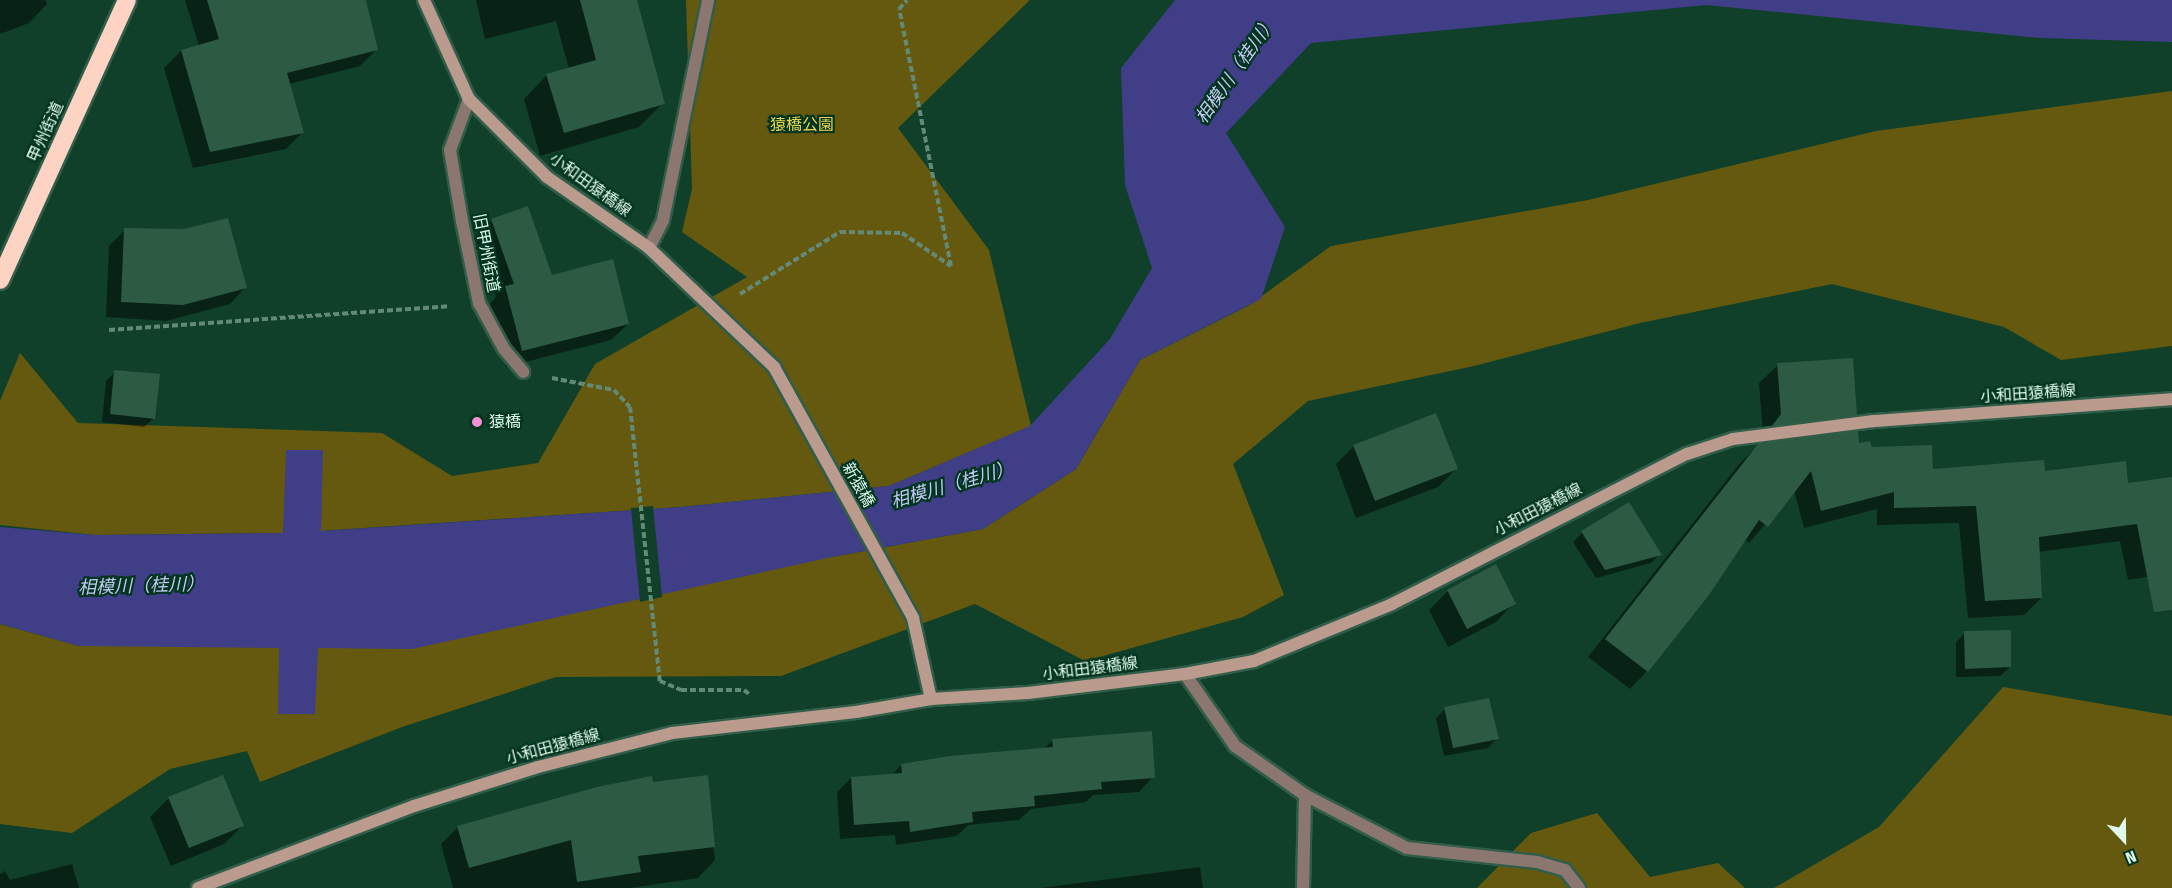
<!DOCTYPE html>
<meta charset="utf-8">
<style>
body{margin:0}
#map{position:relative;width:2172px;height:888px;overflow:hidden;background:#10402a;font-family:"Fira Sans Condensed","Noto Sans JP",sans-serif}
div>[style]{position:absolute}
.green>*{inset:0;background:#64590f}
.water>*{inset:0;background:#3f3e87}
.pier>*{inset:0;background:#10402a}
.shadow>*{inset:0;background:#0007}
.building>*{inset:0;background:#2c5a43}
.path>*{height:4px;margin-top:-2px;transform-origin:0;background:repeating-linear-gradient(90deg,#638a77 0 6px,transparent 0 9px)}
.roads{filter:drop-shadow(2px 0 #315d49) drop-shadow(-2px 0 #315d49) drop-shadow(0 2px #315d49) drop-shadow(0 -2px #315d49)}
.lane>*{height:12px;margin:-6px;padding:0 6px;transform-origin:6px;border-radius:6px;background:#8c7770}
.street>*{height:12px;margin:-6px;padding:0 6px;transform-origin:6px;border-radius:6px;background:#8c7770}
.secondary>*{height:12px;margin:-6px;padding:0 6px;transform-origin:6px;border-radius:6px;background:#bc9b8f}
.highway>*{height:18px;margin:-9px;padding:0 9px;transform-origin:9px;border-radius:9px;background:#fdd3c4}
.dots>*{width:16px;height:16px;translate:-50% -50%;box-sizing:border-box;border:3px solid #023520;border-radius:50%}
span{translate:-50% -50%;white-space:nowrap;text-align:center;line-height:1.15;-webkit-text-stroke:4.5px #023520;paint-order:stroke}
.park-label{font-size:16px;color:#ead452}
.street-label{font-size:16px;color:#dff8e9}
.poi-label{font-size:16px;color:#dff8e9}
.left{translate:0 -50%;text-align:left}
.water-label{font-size:18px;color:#c5caf4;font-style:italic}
.north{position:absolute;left:2094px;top:810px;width:60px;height:60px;-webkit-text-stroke:4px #023520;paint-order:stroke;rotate:158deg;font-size:16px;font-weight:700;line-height:24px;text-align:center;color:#dff8e9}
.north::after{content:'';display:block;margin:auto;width:21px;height:27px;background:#dff8e9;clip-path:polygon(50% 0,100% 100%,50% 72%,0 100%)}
</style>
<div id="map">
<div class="green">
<div style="clip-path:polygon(686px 0,1030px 0,898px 128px,989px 250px,1031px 426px,889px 486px,681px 507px,289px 533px,95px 535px,0 525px,0 401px,20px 353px,78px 423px,382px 433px,452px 476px,538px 463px,595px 364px,747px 277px,682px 232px,692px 189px)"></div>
<div style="clip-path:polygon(2172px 91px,2172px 346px,2061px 360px,2004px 327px,1832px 284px,1640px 323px,1474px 366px,1308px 401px,1233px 464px,1284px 595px,1243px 617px,1085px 661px,975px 604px,781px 676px,556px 677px,402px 727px,260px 782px,247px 751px,170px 769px,72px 833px,0 824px,0 624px,79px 646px,832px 557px,983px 529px,1076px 469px,1140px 360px,1248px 306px,1331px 246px,1588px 200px,1876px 131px)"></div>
<div style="clip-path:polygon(2003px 687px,2172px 716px,2172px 888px,1774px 888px,1879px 827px)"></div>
<div style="clip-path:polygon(1597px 813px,1650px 877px,1718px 863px,1745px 888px,1477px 888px,1531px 833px)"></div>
</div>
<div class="water">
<div style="clip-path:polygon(1175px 0,2172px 0,2172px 42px,2040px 38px,1706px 5px,1311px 43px,1226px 133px,1285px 227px,1261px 299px,1140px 360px,1076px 469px,983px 529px,832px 557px,412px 649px,318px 648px,315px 714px,278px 714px,279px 648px,79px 646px,0 624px,0 527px,95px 535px,283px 533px,286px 450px,323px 450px,321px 531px,681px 507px,889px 486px,1030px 426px,1110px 339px,1152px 268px,1125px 185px,1121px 68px)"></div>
</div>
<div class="pier">
<div style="clip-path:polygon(653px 506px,662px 597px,640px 602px,631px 508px)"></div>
</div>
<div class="shadow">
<div style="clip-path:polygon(0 0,45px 0,47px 4px,29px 23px,0 34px)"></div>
<div style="clip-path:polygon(185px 0,364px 0,377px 49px,360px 66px,289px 84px,303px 132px,286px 149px,193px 168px,164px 68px,181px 51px,199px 46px)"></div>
<div style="clip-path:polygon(476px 0,636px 0,663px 103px,639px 127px,540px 156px,524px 99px,547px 75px,569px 69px,556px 21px,485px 39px)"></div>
<div style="clip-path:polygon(492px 220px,551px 277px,628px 324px,611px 340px,506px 367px,490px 304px,496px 297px,475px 237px)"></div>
<div style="clip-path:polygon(125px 230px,245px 288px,230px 304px,166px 321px,106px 317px,109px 246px)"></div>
<div style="clip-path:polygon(1778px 365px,1855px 414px,1834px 436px,1931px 470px,2043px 473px,2127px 485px,2172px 478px,2172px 573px,2128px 580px,2120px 541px,2038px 552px,2041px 598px,2024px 615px,1968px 618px,1959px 523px,1877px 525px,1877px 509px,1804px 528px,1794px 490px,1749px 543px,1744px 539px,1647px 671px,1630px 689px,1588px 657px,1740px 463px,1762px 442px,1756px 443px,1763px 434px,1759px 383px)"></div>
<div style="clip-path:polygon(115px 372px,154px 418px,144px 427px,102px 422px,106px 381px)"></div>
<div style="clip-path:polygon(1354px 446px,1456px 469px,1438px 487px,1356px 518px,1336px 464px)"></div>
<div style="clip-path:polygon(1582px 533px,1660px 554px,1651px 563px,1596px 578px,1573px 542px)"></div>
<div style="clip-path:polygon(1495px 566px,1514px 603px,1496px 622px,1448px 647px,1429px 610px,1448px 591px)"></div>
<div style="clip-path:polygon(1965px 633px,2010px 667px,2000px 676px,1956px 677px,1956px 642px)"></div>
<div style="clip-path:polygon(1445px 709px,1497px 738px,1488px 748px,1444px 756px,1436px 718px)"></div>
<div style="clip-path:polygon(1053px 740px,1153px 777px,1139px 792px,1093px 795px,1086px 802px,1031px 809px,1019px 820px,968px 825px,957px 836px,896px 845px,895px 835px,840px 839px,837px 792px,851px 778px,892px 775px,901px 765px,1043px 750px)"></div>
<div style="clip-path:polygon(706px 777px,715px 860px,698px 878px,630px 888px,453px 888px,441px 844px,458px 827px,652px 783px)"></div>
<div style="clip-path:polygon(169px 798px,242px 826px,224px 844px,171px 866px,150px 817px)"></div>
<div style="clip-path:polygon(72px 864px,79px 888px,0 888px,0 874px,5px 871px,10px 880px)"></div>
<div style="clip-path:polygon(1200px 867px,1203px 888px,1041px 888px)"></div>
</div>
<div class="building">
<div style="clip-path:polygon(207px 0,366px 0,378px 50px,287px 73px,304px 133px,210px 152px,181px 50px,219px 39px)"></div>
<div style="clip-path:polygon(580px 0,637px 0,665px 104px,564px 133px,546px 74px,596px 60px)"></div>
<div style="clip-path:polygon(528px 206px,552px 275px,613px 259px,629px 324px,522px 351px,505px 286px,514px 284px,491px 219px)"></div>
<div style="clip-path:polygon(228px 218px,247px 288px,183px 305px,121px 302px,124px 228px,184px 229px)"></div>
<div style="clip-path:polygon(1853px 358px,1857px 415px,1772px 426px,1781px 414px,1777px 363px)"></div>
<div style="clip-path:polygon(114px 370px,160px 374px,155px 419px,110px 414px)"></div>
<div style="clip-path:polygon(1436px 413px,1458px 469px,1375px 501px,1353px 445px)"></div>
<div style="clip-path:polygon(1858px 431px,1859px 443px,1870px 441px,1872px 447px,1932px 445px,1933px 469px,2044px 460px,2045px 471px,2126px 461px,2128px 483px,2172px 477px,2172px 610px,2154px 612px,2137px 524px,2039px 537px,2042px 598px,1985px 601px,1976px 506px,1894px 508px,1894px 492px,1821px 511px,1811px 471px,1768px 527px,1759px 520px,1709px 595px,1648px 672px,1605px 639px,1758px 444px)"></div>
<div style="clip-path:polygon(1629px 502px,1662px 555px,1605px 570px,1581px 531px)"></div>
<div style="clip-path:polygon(1496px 564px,1516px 604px,1467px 629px,1447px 590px)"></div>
<div style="clip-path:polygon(2011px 630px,2011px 667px,1965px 669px,1964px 631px)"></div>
<div style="clip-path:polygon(1489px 698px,1499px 739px,1453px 748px,1444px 707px)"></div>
<div style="clip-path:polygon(1152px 731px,1155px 778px,1101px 782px,1102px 789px,1034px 796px,1035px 806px,972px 812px,973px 822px,910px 832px,909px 821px,854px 825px,851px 777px,902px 773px,901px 764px,950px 756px,1053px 747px,1052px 739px)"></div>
<div style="clip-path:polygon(223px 775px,244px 826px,189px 848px,168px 797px)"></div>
<div style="clip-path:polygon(708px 775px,715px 847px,638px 856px,641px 872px,577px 882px,571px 840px,469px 868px,457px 826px,597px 787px,652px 776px,653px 782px)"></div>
</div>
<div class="path">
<div style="left:740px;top:294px;width:118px;rotate:-31.8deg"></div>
<div style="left:840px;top:232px;width:62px;rotate:0.9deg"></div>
<div style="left:902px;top:233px;width:59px;rotate:34deg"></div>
<div style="left:951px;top:266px;width:262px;rotate:-101.4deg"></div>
<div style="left:899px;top:9px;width:12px;rotate:-48deg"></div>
<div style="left:109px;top:330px;width:341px;rotate:-4deg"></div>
<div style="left:552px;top:378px;width:63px;rotate:11deg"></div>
<div style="left:614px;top:390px;width:23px;rotate:47deg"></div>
<div style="left:630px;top:407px;width:276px;rotate:83.8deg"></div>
<div style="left:660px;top:681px;width:23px;rotate:23deg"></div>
<div style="left:681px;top:690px;width:63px"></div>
<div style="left:744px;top:690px;width:6px;rotate:39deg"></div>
</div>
<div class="roads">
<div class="lane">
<div style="left:649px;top:248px;width:31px;rotate:-63deg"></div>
<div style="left:663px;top:220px;width:225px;rotate:-78.4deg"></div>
<div style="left:1305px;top:795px;width:115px;rotate:27.5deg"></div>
<div style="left:1407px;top:848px;width:131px;rotate:6.1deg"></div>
<div style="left:1537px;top:862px;width:29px;rotate:16deg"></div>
<div style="left:1565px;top:870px;width:23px;rotate:52deg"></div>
</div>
<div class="street">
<div style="left:469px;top:99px;width:54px;rotate:110.4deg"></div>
<div style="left:450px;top:150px;width:72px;rotate:80.4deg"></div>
<div style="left:462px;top:221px;width:84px;rotate:78.3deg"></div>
<div style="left:479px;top:303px;width:52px;rotate:61.5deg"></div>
<div style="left:504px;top:349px;width:30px;rotate:50deg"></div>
<div style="left:1185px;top:674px;width:88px;rotate:55.2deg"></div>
<div style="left:1235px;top:746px;width:85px;rotate:35deg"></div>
<div style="left:1305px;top:795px;width:93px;rotate:91.2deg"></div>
</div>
<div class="secondary">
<div style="left:424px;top:0;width:109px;rotate:65.6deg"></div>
<div style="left:469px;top:99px;width:110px;rotate:45deg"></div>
<div style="left:547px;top:177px;width:124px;rotate:34.8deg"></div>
<div style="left:649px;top:248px;width:173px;rotate:43.6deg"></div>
<div style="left:774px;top:367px;width:287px;rotate:61deg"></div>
<div style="left:913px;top:618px;width:83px;rotate:77.5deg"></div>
<div style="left:198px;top:888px;width:231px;rotate:-20.8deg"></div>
<div style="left:414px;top:806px;width:130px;rotate:-17.5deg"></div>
<div style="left:538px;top:767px;width:138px;rotate:-14.2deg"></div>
<div style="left:672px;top:733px;width:185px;rotate:-6.5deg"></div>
<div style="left:856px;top:712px;width:76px;rotate:-9.8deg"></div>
<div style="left:931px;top:699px;width:97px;rotate:-3.5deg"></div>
<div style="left:1028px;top:693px;width:158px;rotate:-6.9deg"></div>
<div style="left:1185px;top:674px;width:70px;rotate:-10.7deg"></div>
<div style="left:1254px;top:661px;width:149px;rotate:-22.4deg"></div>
<div style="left:1392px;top:604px;width:331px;rotate:-27deg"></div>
<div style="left:1687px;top:454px;width:48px;rotate:-18.1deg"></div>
<div style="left:1733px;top:439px;width:142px;rotate:-7.3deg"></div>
<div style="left:1874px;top:421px;width:299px;rotate:-4.2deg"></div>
</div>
<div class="highway">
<div style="left:0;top:280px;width:307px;rotate:-65.6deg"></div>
</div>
</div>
<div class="dots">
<div style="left:477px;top:422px;background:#f491d4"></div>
</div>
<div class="park-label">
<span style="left:802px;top:125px">猿橋公園</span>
</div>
<div class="street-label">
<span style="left:46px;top:132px;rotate:-66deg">甲州街道</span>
<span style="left:590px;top:185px;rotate:36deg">小和田猿橋線</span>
<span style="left:486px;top:253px;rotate:79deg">旧甲州街道</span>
<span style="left:2028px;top:394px;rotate:-4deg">小和田猿橋線</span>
<span style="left:858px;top:485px;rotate:61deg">新猿橋</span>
<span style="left:1538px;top:510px;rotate:-27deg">小和田猿橋線</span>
<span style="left:1090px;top:669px;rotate:-7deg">小和田猿橋線</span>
<span style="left:553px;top:747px;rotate:-15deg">小和田猿橋線</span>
</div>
<div class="poi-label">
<span class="left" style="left:489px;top:422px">猿橋</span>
</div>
<div class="water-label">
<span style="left:1236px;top:70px;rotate:-55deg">相模川（桂川）</span>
<span style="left:952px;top:485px;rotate:-16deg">相模川（桂川）</span>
<span style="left:141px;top:586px;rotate:-2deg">相模川（桂川）</span>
</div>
<div class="north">N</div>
</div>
